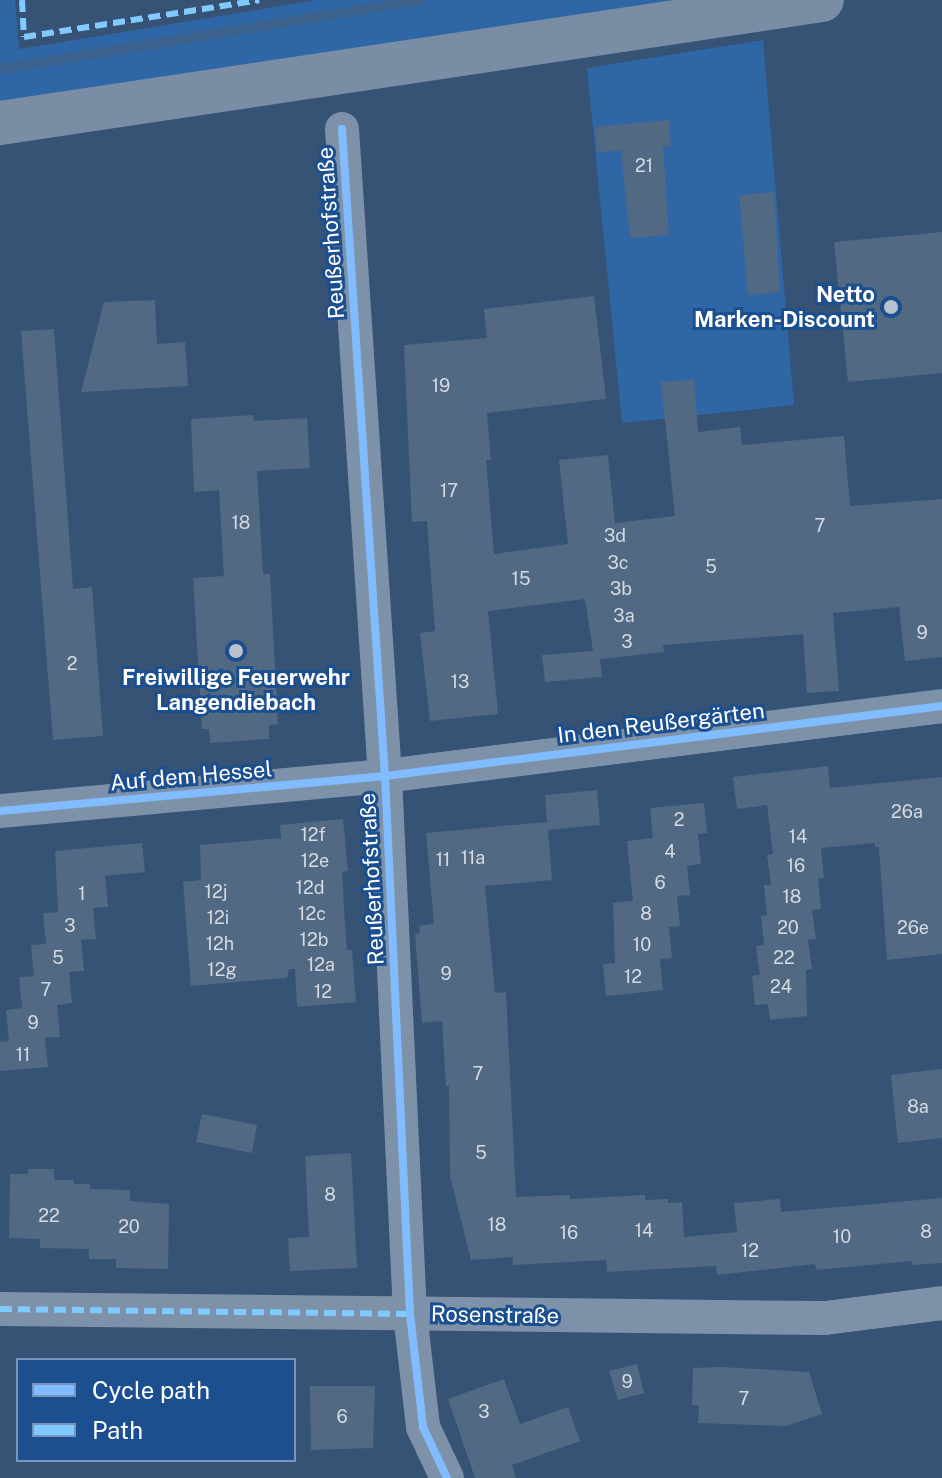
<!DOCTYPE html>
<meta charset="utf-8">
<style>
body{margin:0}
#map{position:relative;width:942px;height:1478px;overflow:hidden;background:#365274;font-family:"Public Sans",sans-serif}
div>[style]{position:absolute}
.green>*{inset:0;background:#2f66a5}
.stream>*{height:10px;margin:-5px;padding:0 5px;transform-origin:5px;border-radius:5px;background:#3b618d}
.building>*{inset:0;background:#526984}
.street>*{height:34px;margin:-17px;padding:0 17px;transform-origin:17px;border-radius:17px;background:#7d92a8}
.secondary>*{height:44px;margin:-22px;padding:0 22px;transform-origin:22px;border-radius:22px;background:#798da4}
.quiet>*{height:6px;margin-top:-3px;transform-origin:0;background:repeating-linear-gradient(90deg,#80caff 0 12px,transparent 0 18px)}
.cycleway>*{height:8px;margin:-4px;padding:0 4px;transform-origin:4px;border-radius:4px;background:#80bcff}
.dots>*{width:22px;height:22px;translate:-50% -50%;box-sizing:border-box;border:4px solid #1b4f8f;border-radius:50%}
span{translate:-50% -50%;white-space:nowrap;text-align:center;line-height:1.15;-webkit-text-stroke:6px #1b4f8f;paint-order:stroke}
.number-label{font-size:18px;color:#d4dae0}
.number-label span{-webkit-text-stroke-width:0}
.street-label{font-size:22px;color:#fff}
.poi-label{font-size:22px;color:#fff;font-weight:700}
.right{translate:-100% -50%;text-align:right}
.legend{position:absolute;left:16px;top:1358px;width:280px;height:104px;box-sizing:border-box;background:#1b4f8f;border:2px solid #7695bc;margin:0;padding:10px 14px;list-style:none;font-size:24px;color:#fff}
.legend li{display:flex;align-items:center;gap:16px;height:40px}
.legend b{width:40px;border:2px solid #7695bc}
</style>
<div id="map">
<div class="green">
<div style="clip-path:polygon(0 0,15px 0,19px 49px,316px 0,716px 0,0 110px)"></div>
<div style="clip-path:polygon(763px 40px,794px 405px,622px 423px,587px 68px)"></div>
</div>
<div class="stream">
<div style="left:0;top:69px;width:426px;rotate:-9.3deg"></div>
</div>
<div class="building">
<div style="clip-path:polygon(669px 120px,671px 146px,663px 147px,669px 235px,630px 238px,621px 150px,597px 153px,595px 127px)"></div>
<div style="clip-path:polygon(774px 192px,780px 292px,748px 295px,739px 195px)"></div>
<div style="clip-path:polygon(942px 232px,942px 373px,848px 382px,834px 242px)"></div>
<div style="clip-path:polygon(594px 296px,606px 399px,487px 413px,491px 460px,486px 460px,494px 554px,568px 544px,559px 460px,608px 455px,615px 523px,675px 516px,661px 382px,694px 380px,698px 432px,740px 427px,742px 445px,844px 436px,850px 506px,942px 499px,942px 657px,905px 661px,899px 607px,833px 613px,839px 691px,807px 693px,803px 634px,663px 645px,664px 652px,600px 659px,602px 677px,545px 682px,542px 655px,593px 651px,585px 599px,488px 611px,498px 714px,430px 721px,420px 633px,435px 631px,427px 521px,412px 522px,404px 345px,487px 338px,484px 309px)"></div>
<div style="clip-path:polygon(155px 300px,157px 344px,185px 342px,188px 386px,81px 392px,104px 302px)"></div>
<div style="clip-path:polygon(54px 329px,73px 589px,92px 587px,103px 736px,53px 740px,21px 331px)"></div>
<div style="clip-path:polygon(253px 415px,254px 421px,307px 418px,310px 468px,257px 471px,263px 574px,270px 574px,278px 724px,269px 725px,269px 739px,210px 743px,209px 729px,202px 729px,193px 578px,224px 576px,219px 490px,194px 492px,191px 419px)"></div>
<div style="clip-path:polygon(828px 766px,830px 788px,942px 777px,942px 954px,887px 960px,879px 847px,875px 847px,875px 843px,821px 848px,824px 878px,818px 879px,821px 909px,812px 910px,816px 939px,808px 940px,812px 969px,806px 970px,807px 1016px,770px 1020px,768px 1004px,755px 1005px,752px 976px,760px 975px,756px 946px,764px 945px,761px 916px,767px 915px,764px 885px,771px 885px,767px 855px,773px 854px,767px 805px,737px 809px,733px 777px)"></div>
<div style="clip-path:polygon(597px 790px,600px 825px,548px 830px,552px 880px,485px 886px,495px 993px,506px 992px,516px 1197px,570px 1195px,570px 1199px,645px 1195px,645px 1200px,668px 1199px,668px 1203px,682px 1202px,684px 1237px,737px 1232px,734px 1203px,780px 1199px,781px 1212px,942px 1198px,942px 1263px,912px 1265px,912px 1261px,816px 1270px,815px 1264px,717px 1275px,716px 1266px,607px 1272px,606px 1260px,513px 1265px,513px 1257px,471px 1260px,450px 1176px,449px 1086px,446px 1086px,442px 1021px,422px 1023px,415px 934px,420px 933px,419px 926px,434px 924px,426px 833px,547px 822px,545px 795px)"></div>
<div style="clip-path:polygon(704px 803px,707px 833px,698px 834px,701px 864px,687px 866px,690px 895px,677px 896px,680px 926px,669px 927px,672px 958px,660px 959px,663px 990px,606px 996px,603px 964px,615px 963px,613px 903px,633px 901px,627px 841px,653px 838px,650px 808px)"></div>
<div style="clip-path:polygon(343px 819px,348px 871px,342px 872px,345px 924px,347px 950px,352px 950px,356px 1002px,297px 1007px,295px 969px,289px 969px,287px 978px,191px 986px,183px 882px,201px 880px,200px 845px,281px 838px,280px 825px)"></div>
<div style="clip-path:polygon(142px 843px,145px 872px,105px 876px,108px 907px,93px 908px,96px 939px,81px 940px,84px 971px,69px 972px,72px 1003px,57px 1005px,60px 1037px,45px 1038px,48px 1067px,0 1071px,0 1042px,9px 1041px,6px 1010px,22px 1008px,19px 977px,34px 976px,31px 945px,46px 944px,43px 913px,58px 912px,55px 851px)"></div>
<div style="clip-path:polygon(942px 1069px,942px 1138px,898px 1143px,891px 1075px)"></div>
<div style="clip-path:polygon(202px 1114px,257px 1125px,252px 1153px,196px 1142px)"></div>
<div style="clip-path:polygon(351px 1153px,357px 1268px,290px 1271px,288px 1238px,309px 1237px,305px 1156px)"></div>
<div style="clip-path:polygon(28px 1169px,54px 1169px,54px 1180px,74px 1180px,74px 1184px,90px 1184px,90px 1189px,130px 1190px,130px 1201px,169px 1204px,168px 1269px,116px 1268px,116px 1259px,89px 1259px,89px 1249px,40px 1248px,40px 1239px,9px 1238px,10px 1174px,28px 1174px)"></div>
<div style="clip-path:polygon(637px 1364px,644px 1393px,618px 1400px,609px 1371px)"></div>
<div style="clip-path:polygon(720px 1367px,809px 1372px,822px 1414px,786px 1426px,698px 1423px,699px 1405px,692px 1405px,693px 1368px)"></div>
<div style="clip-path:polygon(504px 1379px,520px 1424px,568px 1407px,580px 1441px,512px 1465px,516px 1478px,475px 1478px,448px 1399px)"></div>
<div style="clip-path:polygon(310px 1386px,375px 1386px,373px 1448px,311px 1450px)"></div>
</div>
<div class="street">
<div style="left:342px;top:129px;width:648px;rotate:86.2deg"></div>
<div style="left:385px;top:776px;width:539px;rotate:87.34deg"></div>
<div style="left:410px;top:1314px;width:114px;rotate:83.4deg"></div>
<div style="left:423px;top:1427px;width:56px;rotate:64.8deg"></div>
<div style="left:0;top:811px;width:387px;rotate:-5.2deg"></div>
<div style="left:385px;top:776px;width:561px;rotate:-7.16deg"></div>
<div style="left:0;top:1309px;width:825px;rotate:0.63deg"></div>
<div style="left:825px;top:1318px;width:118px;rotate:-7.3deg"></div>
</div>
<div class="secondary">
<div style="left:0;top:123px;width:831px;rotate:-8.51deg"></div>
</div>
<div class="quiet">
<div style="left:22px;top:0;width:37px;rotate:87deg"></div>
<div style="left:24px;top:37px;width:238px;rotate:-8.9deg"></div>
<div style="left:0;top:1309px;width:410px;rotate:0.7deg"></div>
</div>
<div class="cycleway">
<div style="left:342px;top:129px;width:648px;rotate:86.2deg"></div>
<div style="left:385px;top:776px;width:539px;rotate:87.34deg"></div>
<div style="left:410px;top:1314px;width:114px;rotate:83.4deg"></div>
<div style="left:423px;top:1427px;width:56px;rotate:64.8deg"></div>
<div style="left:0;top:811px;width:387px;rotate:-5.2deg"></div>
<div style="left:385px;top:776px;width:561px;rotate:-7.16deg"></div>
</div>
<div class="dots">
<div style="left:891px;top:307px;background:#b9c2ce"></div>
<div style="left:236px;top:651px;background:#b9c2ce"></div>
</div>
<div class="number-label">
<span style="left:644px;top:166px">21</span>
<span style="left:441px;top:386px">19</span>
<span style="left:449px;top:491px">17</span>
<span style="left:241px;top:523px">18</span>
<span style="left:820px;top:526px">7</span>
<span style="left:615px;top:536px">3d</span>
<span style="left:618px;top:563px">3c</span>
<span style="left:711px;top:567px">5</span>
<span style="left:521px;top:579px">15</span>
<span style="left:621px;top:589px">3b</span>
<span style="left:624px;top:616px">3a</span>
<span style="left:922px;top:633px">9</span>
<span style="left:627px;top:642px">3</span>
<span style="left:72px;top:664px">2</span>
<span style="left:460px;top:682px">13</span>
<span style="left:907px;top:812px">26a</span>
<span style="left:679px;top:820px">2</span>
<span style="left:313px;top:835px">12f</span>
<span style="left:798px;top:837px">14</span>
<span style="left:670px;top:852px">4</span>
<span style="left:473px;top:858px">11a</span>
<span style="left:443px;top:860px">11</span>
<span style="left:315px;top:861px">12e</span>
<span style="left:796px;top:866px">16</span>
<span style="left:660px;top:883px">6</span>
<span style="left:310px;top:888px">12d</span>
<span style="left:216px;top:892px">12j</span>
<span style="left:82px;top:894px">1</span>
<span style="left:792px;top:897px">18</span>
<span style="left:312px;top:914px">12c</span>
<span style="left:646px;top:914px">8</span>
<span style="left:218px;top:918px">12i</span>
<span style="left:70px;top:926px">3</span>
<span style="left:788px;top:928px">20</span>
<span style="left:913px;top:928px">26e</span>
<span style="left:314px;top:940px">12b</span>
<span style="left:220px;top:944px">12h</span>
<span style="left:642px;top:945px">10</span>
<span style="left:58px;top:958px">5</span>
<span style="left:784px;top:958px">22</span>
<span style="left:321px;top:965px">12a</span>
<span style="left:222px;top:970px">12g</span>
<span style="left:446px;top:974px">9</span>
<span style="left:633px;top:977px">12</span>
<span style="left:781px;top:987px">24</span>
<span style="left:46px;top:990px">7</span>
<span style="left:323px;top:992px">12</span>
<span style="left:33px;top:1023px">9</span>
<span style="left:23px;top:1055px">11</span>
<span style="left:478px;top:1074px">7</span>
<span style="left:918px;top:1107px">8a</span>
<span style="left:481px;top:1153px">5</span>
<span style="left:330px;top:1195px">8</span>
<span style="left:49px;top:1216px">22</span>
<span style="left:497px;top:1225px">18</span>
<span style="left:129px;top:1227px">20</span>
<span style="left:644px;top:1231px">14</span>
<span style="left:926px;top:1232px">8</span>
<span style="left:569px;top:1233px">16</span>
<span style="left:842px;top:1237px">10</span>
<span style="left:750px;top:1251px">12</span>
<span style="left:627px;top:1382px">9</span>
<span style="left:744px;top:1399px">7</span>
<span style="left:484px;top:1412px">3</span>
<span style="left:342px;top:1417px">6</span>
</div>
<div class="street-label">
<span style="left:331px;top:233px;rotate:-94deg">Reußerhofstraße</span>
<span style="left:661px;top:723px;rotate:-7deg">In den Reußergärten</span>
<span style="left:191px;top:776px;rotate:-5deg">Auf dem Hessel</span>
<span style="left:372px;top:879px;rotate:-93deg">Reußerhofstraße</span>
<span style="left:495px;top:1315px;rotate:1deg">Rosenstraße</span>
</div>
<div class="poi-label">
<span class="right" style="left:875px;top:307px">Netto<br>Marken-Discount</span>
<span style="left:236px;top:690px">Freiwillige Feuerwehr<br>Langendiebach</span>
</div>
<ul class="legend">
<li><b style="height:10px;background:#80bcff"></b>Cycle path</li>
<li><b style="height:10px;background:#80caff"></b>Path</li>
</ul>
</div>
